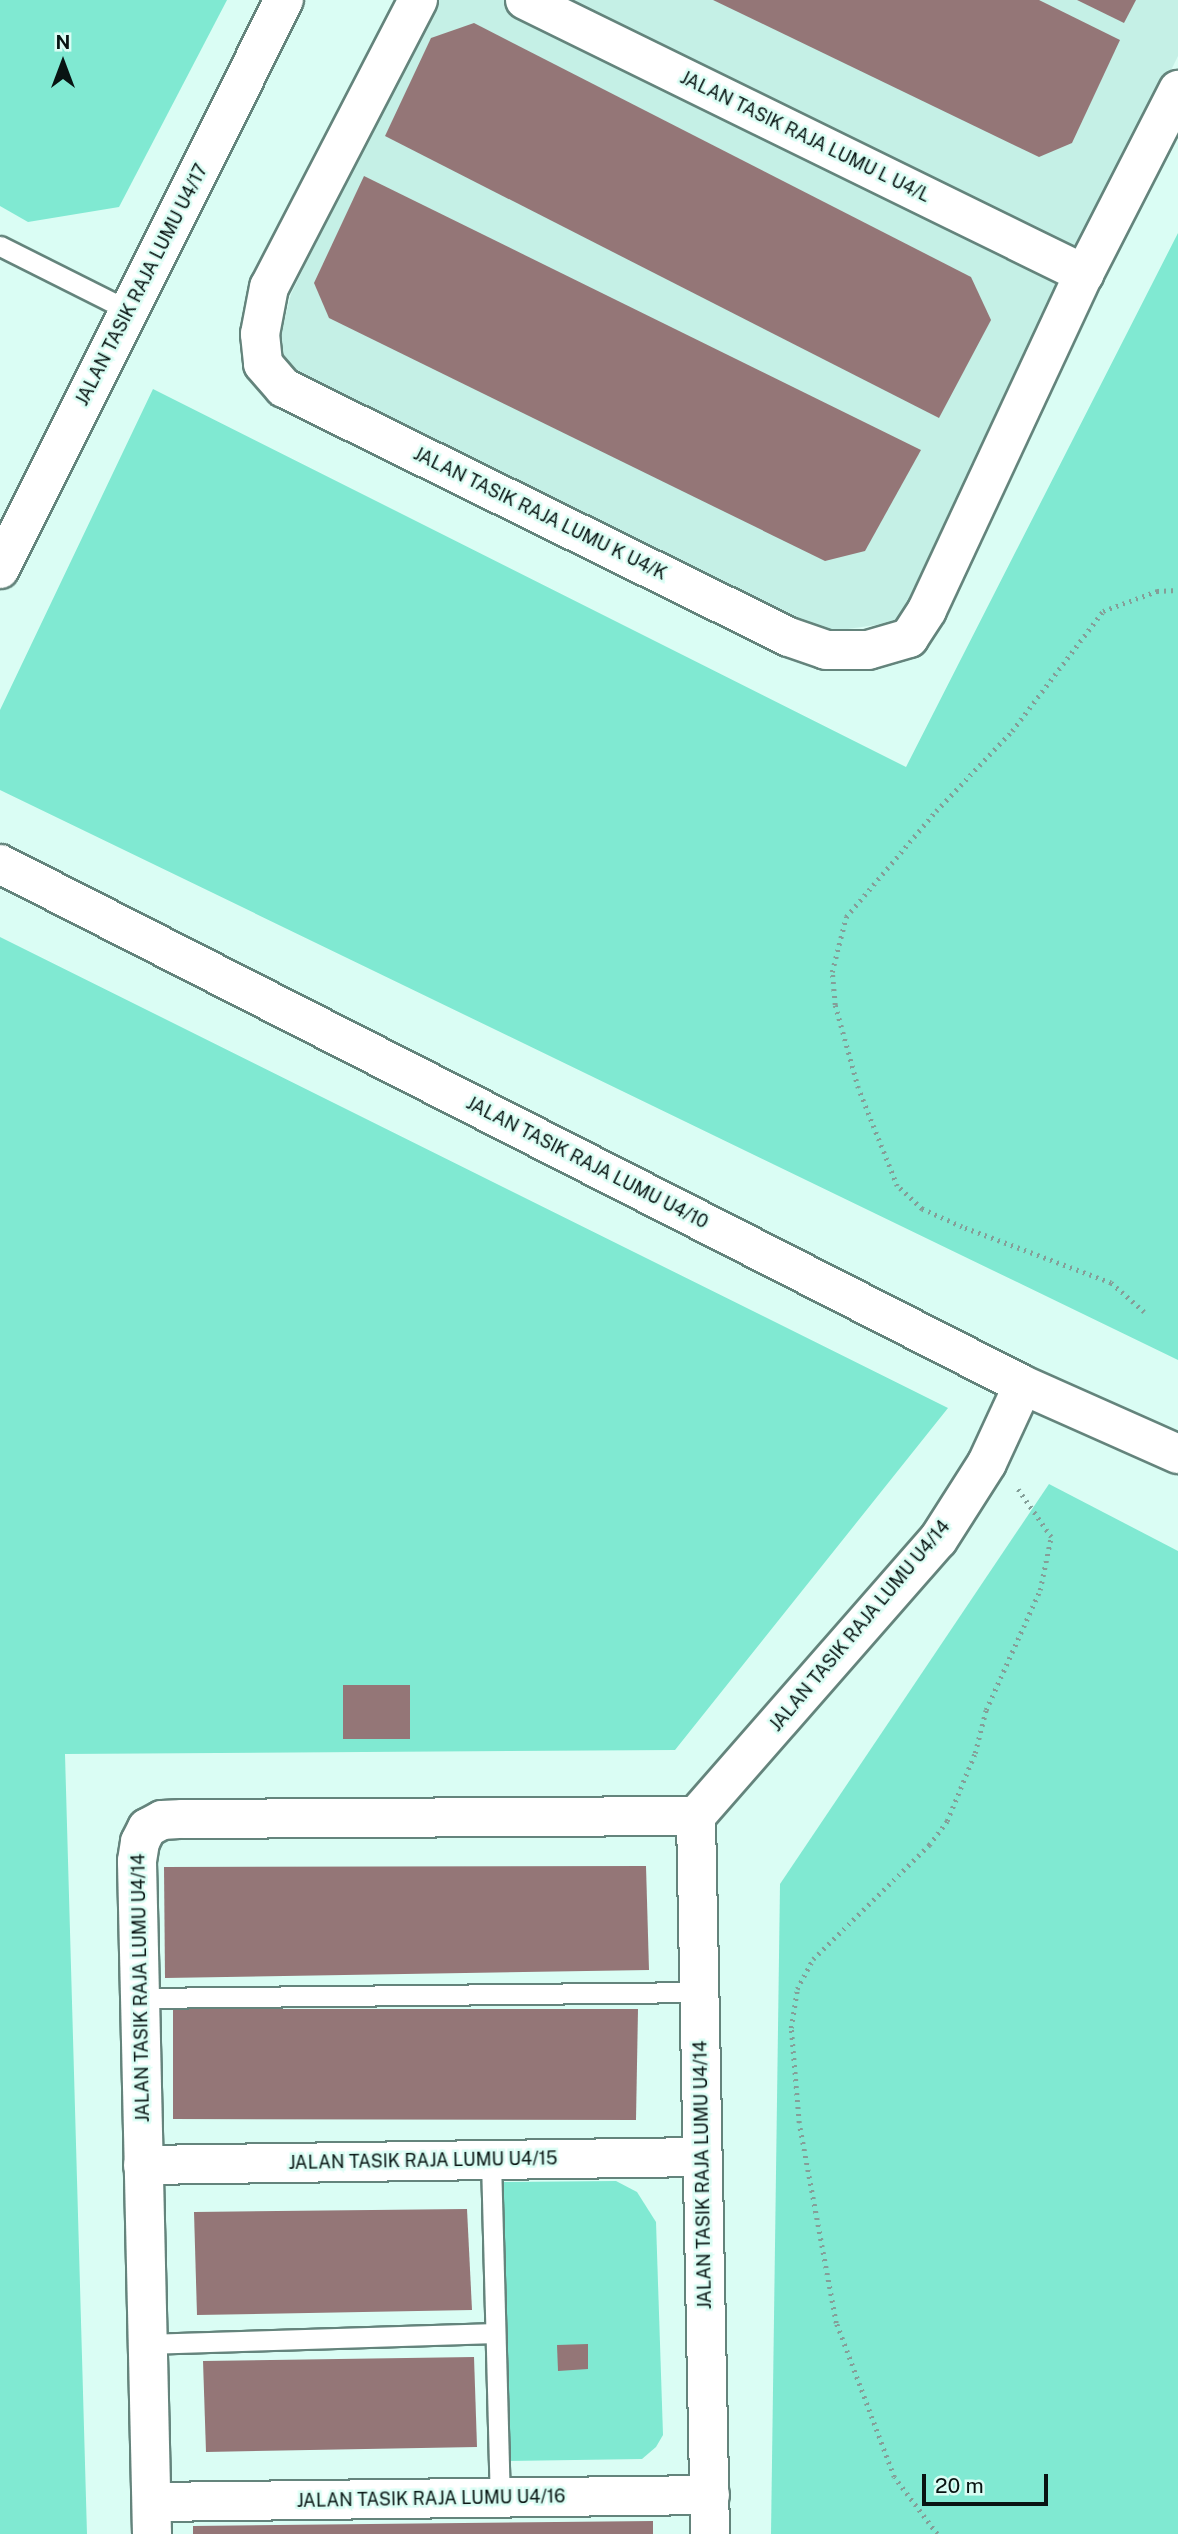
<!DOCTYPE html>
<style>
body{margin:0}
#map{position:relative;width:1178px;height:2534px;overflow:hidden;background:#dafdf4;font-family:"Public Sans",sans-serif}
div>[style]{position:absolute}
.built>*{inset:0;background:#c5f0e6}
.green>*{inset:0;background:#80e9d2}
.building>*{inset:0;background:#947677}
.path>*{height:4.5px;margin-top:-2.25px;transform-origin:0;background:repeating-linear-gradient(90deg,#849e98 0 2px,transparent 0 7px)}
.roads{filter:drop-shadow(2px 0 #64847c) drop-shadow(-2px 0 #64847c) drop-shadow(0 2px #64847c) drop-shadow(0 -2px #64847c)}
.lane>*{height:19px;margin:-9.5px;padding:0 9.5px;transform-origin:9.5px;border-radius:9.5px;background:#fff}
.street>*{height:38px;margin:-19px;padding:0 19px;transform-origin:19px;border-radius:19px;background:#fff}
span{translate:-50% -50%;white-space:nowrap;text-align:center;line-height:1.15;-webkit-text-stroke:5px #dafdf4;paint-order:stroke}
.street-label{font-size:18px;color:#081412}
.north{position:absolute;left:28px;top:28px;width:70px;height:70px;-webkit-text-stroke:5px #dafdf4;paint-order:stroke;rotate:0deg;font-size:19px;font-weight:700;line-height:28px;text-align:center;color:#081412}
.north::after{content:'';display:block;margin:auto;width:24px;height:32px;background:#081412;clip-path:polygon(50% 0,100% 100%,50% 72%,0 100%)}
.scale{position:absolute;left:922px;top:2474px;width:126px;height:32px;box-sizing:border-box;border:4px solid #081412;border-top:0;padding-left:9px;font-size:21px;line-height:24px;white-space:nowrap;color:#081412;-webkit-text-stroke:5px #dafdf4;paint-order:stroke}
</style>
<div id="map">
<div class="built">
<div style="clip-path:polygon(434px 0,1178px 0,1178px 56px,903px 621px,827px 632px,298px 377px,281px 356px,281px 334px,291px 294px)"></div>
</div>
<div class="green">
<div style="clip-path:polygon(0 0,227px 0,119px 207px,28px 222px,0 206px)"></div>
<div style="clip-path:polygon(1178px 233px,1178px 1360px,0 790px,0 710px,153px 389px,906px 767px)"></div>
<div style="clip-path:polygon(0 937px,948px 1408px,675px 1750px,65px 1754px,87px 2534px,0 2534px)"></div>
<div style="clip-path:polygon(1049px 1484px,1178px 1551px,1178px 2534px,771px 2534px,780px 1884px)"></div>
<div style="clip-path:polygon(616px 2181px,637px 2192px,656px 2222px,663px 2435px,656px 2447px,642px 2459px,506px 2461px,500px 2182px)"></div>
</div>
<div class="building">
<div style="clip-path:polygon(713px 0,1039px 0,1120px 40px,1072px 143px,1039px 157px)"></div>
<div style="clip-path:polygon(1077px 0,1136px 0,1124px 23px)"></div>
<div style="clip-path:polygon(474px 23px,971px 277px,991px 320px,939px 418px,385px 136px,431px 38px)"></div>
<div style="clip-path:polygon(364px 176px,921px 450px,865px 551px,825px 561px,329px 318px,314px 283px)"></div>
<div style="clip-path:polygon(343px 1685px,410px 1685px,410px 1739px,343px 1739px)"></div>
<div style="clip-path:polygon(646px 1866px,649px 1970px,165px 1978px,164px 1867px)"></div>
<div style="clip-path:polygon(173px 2009px,638px 2009px,636px 2120px,173px 2119px)"></div>
<div style="clip-path:polygon(467px 2209px,472px 2310px,197px 2315px,194px 2212px)"></div>
<div style="clip-path:polygon(588px 2344px,588px 2369px,558px 2371px,557px 2345px)"></div>
<div style="clip-path:polygon(474px 2357px,477px 2447px,206px 2452px,203px 2361px)"></div>
<div style="clip-path:polygon(653px 2521px,653px 2534px,193px 2534px,193px 2526px)"></div>
</div>
<div class="path">
<div style="left:1144px;top:1312px;width:44px;rotate:-138.7deg"></div>
<div style="left:1111px;top:1283px;width:159px;rotate:-159.4deg"></div>
<div style="left:962px;top:1227px;width:44px;rotate:-155.8deg"></div>
<div style="left:922px;top:1209px;width:34px;rotate:-137deg"></div>
<div style="left:897px;top:1186px;width:105px;rotate:-111.7deg"></div>
<div style="left:858px;top:1088px;width:86px;rotate:-105.5deg"></div>
<div style="left:835px;top:1005px;width:33px;rotate:-95deg"></div>
<div style="left:832px;top:972px;width:57px;rotate:-75.7deg"></div>
<div style="left:846px;top:917px;width:139px;rotate:-49.7deg"></div>
<div style="left:936px;top:811px;width:110px;rotate:-46.5deg"></div>
<div style="left:1012px;top:731px;width:151px;rotate:-52.8deg"></div>
<div style="left:1103px;top:611px;width:58px;rotate:-20.3deg"></div>
<div style="left:1157px;top:591px;width:21px;rotate:-3deg"></div>
<div style="left:937px;top:2534px;width:71px;rotate:-127deg"></div>
<div style="left:894px;top:2477px;width:165px;rotate:-110.6deg"></div>
<div style="left:836px;top:2323px;width:203px;rotate:-100.5deg"></div>
<div style="left:799px;top:2123px;width:95px;rotate:-94.8deg"></div>
<div style="left:791px;top:2028px;width:39px;rotate:-81deg"></div>
<div style="left:797px;top:1989px;width:34px;rotate:-62deg"></div>
<div style="left:813px;top:1959px;width:163px;rotate:-44.5deg"></div>
<div style="left:929px;top:1845px;width:30px;rotate:-53deg"></div>
<div style="left:947px;top:1821px;width:74px;rotate:-67.6deg"></div>
<div style="left:975px;top:1753px;width:44px;rotate:-75.7deg"></div>
<div style="left:986px;top:1710px;width:132px;rotate:-65.8deg"></div>
<div style="left:1040px;top:1590px;width:54px;rotate:-78.3deg"></div>
<div style="left:1051px;top:1537px;width:60px;rotate:-124.8deg"></div>
</div>
<div class="roads">
<div class="lane">
<div style="left:0;top:246px;width:145px;rotate:26.6deg"></div>
<div style="left:140px;top:1998px;width:560px;rotate:-0.61deg"></div>
<div style="left:491px;top:2160px;width:338px;rotate:88.5deg"></div>
<div style="left:147px;top:2344px;width:348px;rotate:-1.8deg"></div>
</div>
<div class="street">
<div style="left:418px;top:0;width:323px;rotate:117.4deg"></div>
<div style="left:269px;top:287px;width:48px;rotate:100.8deg"></div>
<div style="left:260px;top:334px;width:30px;rotate:84deg"></div>
<div style="left:263px;top:364px;width:32px;rotate:49deg"></div>
<div style="left:284px;top:388px;width:563px;rotate:26.25deg"></div>
<div style="left:789px;top:637px;width:39px;rotate:19deg"></div>
<div style="left:826px;top:650px;width:42px"></div>
<div style="left:868px;top:650px;width:43px;rotate:-16.3deg"></div>
<div style="left:909px;top:638px;width:33px;rotate:-57deg"></div>
<div style="left:927px;top:610px;width:371px;rotate:-65deg"></div>
<div style="left:1084px;top:274px;width:207px;rotate:-62.9deg"></div>
<div style="left:525px;top:0;width:623px;rotate:26.11deg"></div>
<div style="left:0;top:569px;width:636px;rotate:-63.48deg"></div>
<div style="left:0;top:864px;width:1148px;rotate:26.99deg"></div>
<div style="left:1023px;top:1385px;width:170px;rotate:24deg"></div>
<div style="left:143px;top:2165px;width:560px;rotate:-0.82deg"></div>
<div style="left:152px;top:2502px;width:558px;rotate:-0.72deg"></div>
<div style="left:152px;top:2534px;width:673px;rotate:-91.28deg"></div>
<div style="left:137px;top:1861px;width:19px;rotate:-81deg"></div>
<div style="left:140px;top:1842px;width:16px;rotate:-63deg"></div>
<div style="left:147px;top:1828px;width:17px;rotate:-28deg"></div>
<div style="left:162px;top:1820px;width:21px;rotate:-3deg"></div>
<div style="left:183px;top:1819px;width:513px;rotate:-0.34deg"></div>
<div style="left:710px;top:2534px;width:718px;rotate:-91.12deg"></div>
<div style="left:696px;top:1816px;width:367px;rotate:-48.8deg"></div>
<div style="left:938px;top:1540px;width:91px;rotate:-57.5deg"></div>
<div style="left:987px;top:1463px;width:86px;rotate:-65.2deg"></div>
</div>
</div>
<div class="street-label">
<span style="left:805px;top:137px;rotate:26deg">JALAN TASIK RAJA LUMU L U4/L</span>
<span style="left:142px;top:285px;rotate:-63deg">JALAN TASIK RAJA LUMU U4/17</span>
<span style="left:540px;top:514px;rotate:26deg">JALAN TASIK RAJA LUMU K U4/K</span>
<span style="left:587px;top:1163px;rotate:27deg">JALAN TASIK RAJA LUMU U4/10</span>
<span style="left:860px;top:1626px;rotate:-50deg">JALAN TASIK RAJA LUMU U4/14</span>
<span style="left:141px;top:1988px;rotate:-91deg">JALAN TASIK RAJA LUMU U4/14</span>
<span style="left:423px;top:2161px;rotate:-1deg">JALAN TASIK RAJA LUMU U4/15</span>
<span style="left:703px;top:2175px;rotate:-91deg">JALAN TASIK RAJA LUMU U4/14</span>
<span style="left:431px;top:2499px;rotate:-1deg">JALAN TASIK RAJA LUMU U4/16</span>
</div>
<div class="north">N</div>
<div class="scale">20 m</div>
</div>
